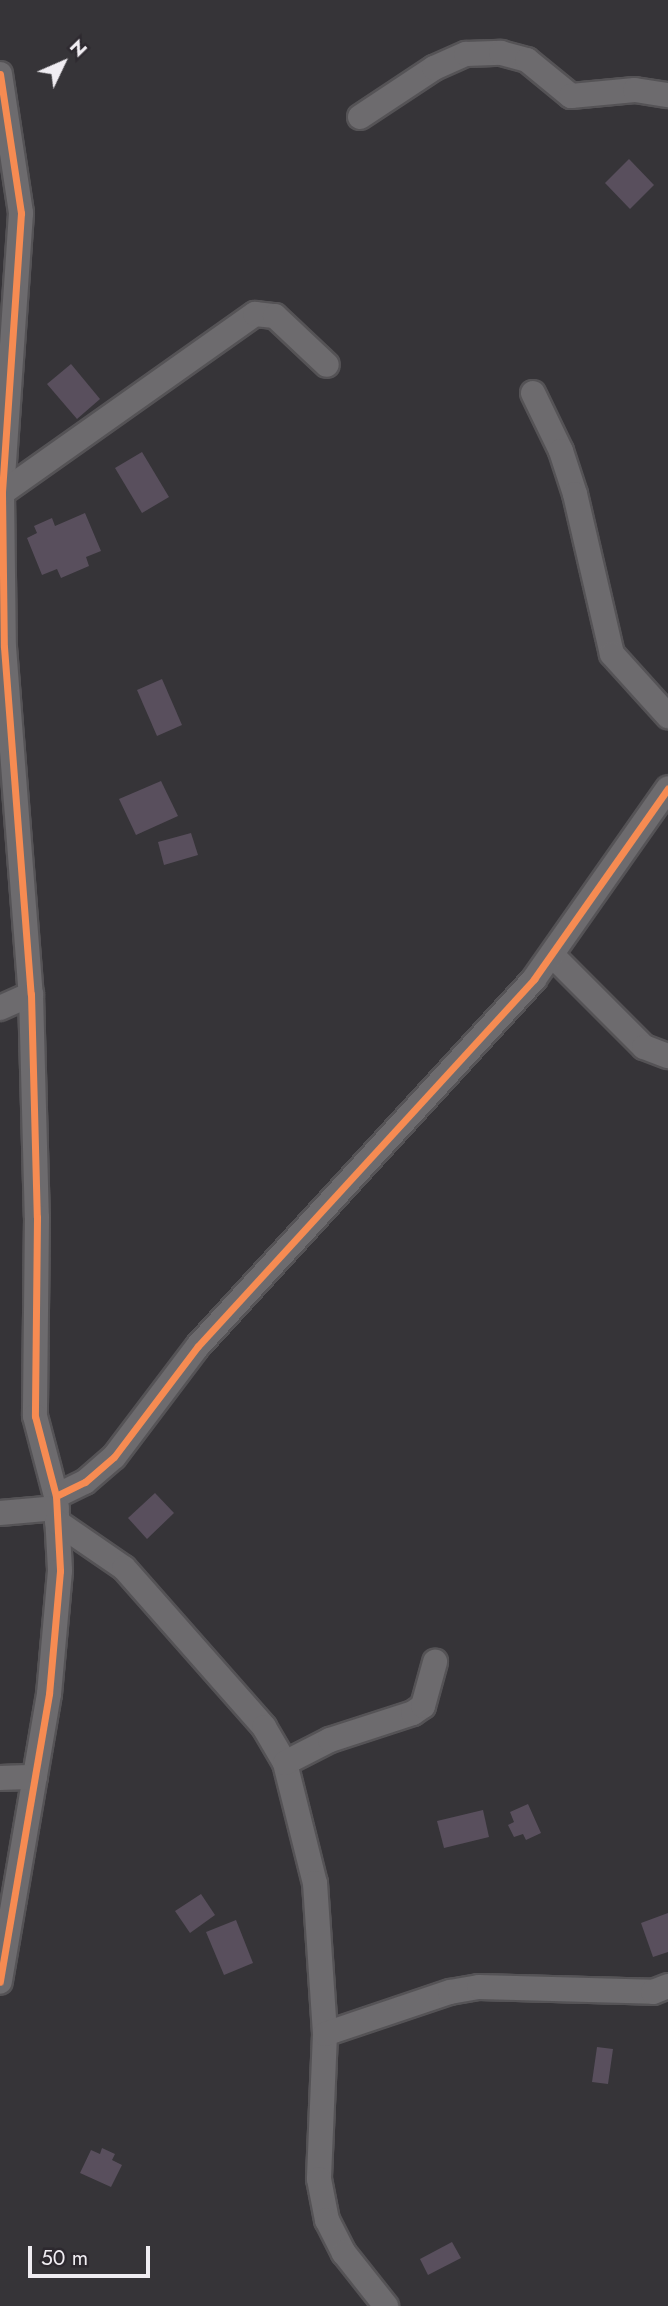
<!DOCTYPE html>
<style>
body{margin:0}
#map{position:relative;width:668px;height:2306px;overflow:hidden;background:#363438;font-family:Jost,sans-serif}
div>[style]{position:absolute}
.building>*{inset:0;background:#594f5d}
.roads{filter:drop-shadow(2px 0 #555356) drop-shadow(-2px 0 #555356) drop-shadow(0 2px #555356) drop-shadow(0 -2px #555356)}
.minor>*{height:24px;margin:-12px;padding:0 12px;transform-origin:12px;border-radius:12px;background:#6d6b6e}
.cycleway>*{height:7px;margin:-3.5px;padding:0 3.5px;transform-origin:3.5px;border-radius:3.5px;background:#f68b52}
span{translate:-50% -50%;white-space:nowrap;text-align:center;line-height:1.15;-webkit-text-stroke:7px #2d292f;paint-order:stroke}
.north{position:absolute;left:28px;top:28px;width:70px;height:70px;-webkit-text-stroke:5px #2d292f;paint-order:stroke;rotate:46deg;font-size:19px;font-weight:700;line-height:28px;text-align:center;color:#f0edf2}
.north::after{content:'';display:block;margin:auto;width:24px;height:32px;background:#f0edf2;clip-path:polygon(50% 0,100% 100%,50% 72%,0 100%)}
.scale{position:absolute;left:28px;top:2246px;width:122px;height:32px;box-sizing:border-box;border:4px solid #f0edf2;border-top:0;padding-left:9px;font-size:21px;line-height:24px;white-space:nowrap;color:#f0edf2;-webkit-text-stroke:5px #2d292f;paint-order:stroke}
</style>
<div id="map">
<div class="building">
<div style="clip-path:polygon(629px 159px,654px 185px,630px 209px,605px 183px)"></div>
<div style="clip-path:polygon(71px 364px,100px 399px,77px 419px,47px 384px)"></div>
<div style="clip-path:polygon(142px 452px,169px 497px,142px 513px,115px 468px)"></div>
<div style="clip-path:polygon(85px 513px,101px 551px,86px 557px,89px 566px,61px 578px,57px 569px,42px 575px,27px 538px,37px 533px,34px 526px,52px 518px,55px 526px)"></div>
<div style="clip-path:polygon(162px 679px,182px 725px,157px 736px,137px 690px)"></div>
<div style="clip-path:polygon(161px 781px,178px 816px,136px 835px,119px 799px)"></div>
<div style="clip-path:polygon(191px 833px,198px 855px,164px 865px,158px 842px)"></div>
<div style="clip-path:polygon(155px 1493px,174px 1513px,147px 1539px,128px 1518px)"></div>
<div style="clip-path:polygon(528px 1804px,541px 1833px,526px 1840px,523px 1834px,514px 1837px,508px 1825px,514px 1822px,510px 1812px)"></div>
<div style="clip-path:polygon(483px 1810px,489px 1837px,444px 1848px,437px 1821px)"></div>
<div style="clip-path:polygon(201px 1894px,215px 1915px,190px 1933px,175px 1911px)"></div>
<div style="clip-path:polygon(668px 1913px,668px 1952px,653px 1957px,641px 1923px)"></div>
<div style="clip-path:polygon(236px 1920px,253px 1963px,224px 1975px,206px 1932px)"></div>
<div style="clip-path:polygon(597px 2047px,613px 2049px,608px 2084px,592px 2082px)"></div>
<div style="clip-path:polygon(102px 2148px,115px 2154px,112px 2160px,122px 2165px,111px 2187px,80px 2173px,91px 2150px,100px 2154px)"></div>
<div style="clip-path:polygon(452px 2242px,461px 2258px,428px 2275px,420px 2259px)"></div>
</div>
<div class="roads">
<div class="minor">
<div style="left:0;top:74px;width:141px;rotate:81.4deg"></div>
<div style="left:21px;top:213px;width:281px;rotate:93.9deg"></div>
<div style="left:2px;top:493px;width:154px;rotate:89.3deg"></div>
<div style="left:4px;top:647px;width:348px;rotate:85.6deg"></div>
<div style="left:31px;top:994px;width:223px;rotate:88.5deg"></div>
<div style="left:37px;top:1217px;width:199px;rotate:90.6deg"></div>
<div style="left:35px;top:1416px;width:83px;rotate:75.3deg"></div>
<div style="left:56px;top:1496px;width:75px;rotate:86.9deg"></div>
<div style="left:60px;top:1571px;width:123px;rotate:95.1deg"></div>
<div style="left:49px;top:1694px;width:292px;rotate:99.7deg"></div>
<div style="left:360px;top:117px;width:89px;rotate:-33.5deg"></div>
<div style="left:434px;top:68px;width:35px;rotate:-24deg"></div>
<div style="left:466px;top:54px;width:35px;rotate:-2deg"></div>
<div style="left:501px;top:53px;width:27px;rotate:15deg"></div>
<div style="left:527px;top:60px;width:57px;rotate:39.3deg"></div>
<div style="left:571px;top:96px;width:64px;rotate:-5.4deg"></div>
<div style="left:635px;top:90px;width:33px;rotate:9deg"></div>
<div style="left:533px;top:393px;width:64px;rotate:64.2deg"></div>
<div style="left:561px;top:451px;width:45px;rotate:72deg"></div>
<div style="left:575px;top:494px;width:164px;rotate:77deg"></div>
<div style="left:612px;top:654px;width:84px;rotate:47.9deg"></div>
<div style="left:2px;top:493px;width:310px;rotate:-35.3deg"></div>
<div style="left:255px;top:314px;width:20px;rotate:6deg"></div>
<div style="left:275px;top:316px;width:71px;rotate:43.3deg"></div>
<div style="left:552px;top:955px;width:130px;rotate:45deg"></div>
<div style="left:644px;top:1047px;width:26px;rotate:21deg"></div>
<div style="left:0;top:1008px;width:34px;rotate:-24deg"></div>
<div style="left:56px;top:1496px;width:32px;rotate:-26deg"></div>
<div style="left:85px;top:1482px;width:38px;rotate:-41deg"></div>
<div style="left:114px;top:1457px;width:139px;rotate:-52.9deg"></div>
<div style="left:198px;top:1346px;width:498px;rotate:-47.5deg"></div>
<div style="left:534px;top:979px;width:233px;rotate:-54.9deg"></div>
<div style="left:0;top:1513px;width:57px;rotate:-5deg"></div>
<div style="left:57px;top:1522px;width:81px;rotate:34.5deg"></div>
<div style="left:124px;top:1568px;width:212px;rotate:48.6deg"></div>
<div style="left:264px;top:1727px;width:42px;rotate:59.7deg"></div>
<div style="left:285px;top:1763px;width:124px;rotate:76deg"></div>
<div style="left:315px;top:1883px;width:151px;rotate:86.2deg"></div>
<div style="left:325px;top:2034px;width:145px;rotate:92.4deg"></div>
<div style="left:319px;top:2179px;width:42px;rotate:79deg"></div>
<div style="left:327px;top:2220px;width:37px;rotate:63deg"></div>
<div style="left:344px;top:2253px;width:68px;rotate:51.6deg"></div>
<div style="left:285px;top:1763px;width:51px;rotate:-27.1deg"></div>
<div style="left:330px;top:1740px;width:87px;rotate:-18deg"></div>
<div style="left:413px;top:1713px;width:12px;rotate:-35deg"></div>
<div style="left:423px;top:1706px;width:46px;rotate:-74.7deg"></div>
<div style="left:0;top:1778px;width:35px;rotate:-2deg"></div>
<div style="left:325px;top:2034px;width:132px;rotate:-18.6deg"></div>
<div style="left:450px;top:1992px;width:29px;rotate:-10deg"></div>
<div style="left:479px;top:1987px;width:174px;rotate:1.6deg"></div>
<div style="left:653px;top:1992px;width:16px;rotate:-22deg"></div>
</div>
</div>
<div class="cycleway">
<div style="left:0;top:74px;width:141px;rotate:81.4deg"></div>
<div style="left:21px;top:213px;width:281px;rotate:93.9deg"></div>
<div style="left:2px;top:493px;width:154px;rotate:89.3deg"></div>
<div style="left:4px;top:647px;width:348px;rotate:85.6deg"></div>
<div style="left:31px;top:994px;width:223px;rotate:88.5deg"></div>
<div style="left:37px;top:1217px;width:199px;rotate:90.6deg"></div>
<div style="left:35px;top:1416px;width:83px;rotate:75.3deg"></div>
<div style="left:56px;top:1496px;width:75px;rotate:86.9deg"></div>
<div style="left:60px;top:1571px;width:123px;rotate:95.1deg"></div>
<div style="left:49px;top:1694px;width:292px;rotate:99.7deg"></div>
<div style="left:56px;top:1496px;width:32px;rotate:-26deg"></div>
<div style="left:85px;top:1482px;width:38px;rotate:-41deg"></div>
<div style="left:114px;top:1457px;width:139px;rotate:-52.9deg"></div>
<div style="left:198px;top:1346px;width:498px;rotate:-47.5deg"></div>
<div style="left:534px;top:979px;width:233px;rotate:-54.9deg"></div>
</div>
<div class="north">N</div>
<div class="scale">50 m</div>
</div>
